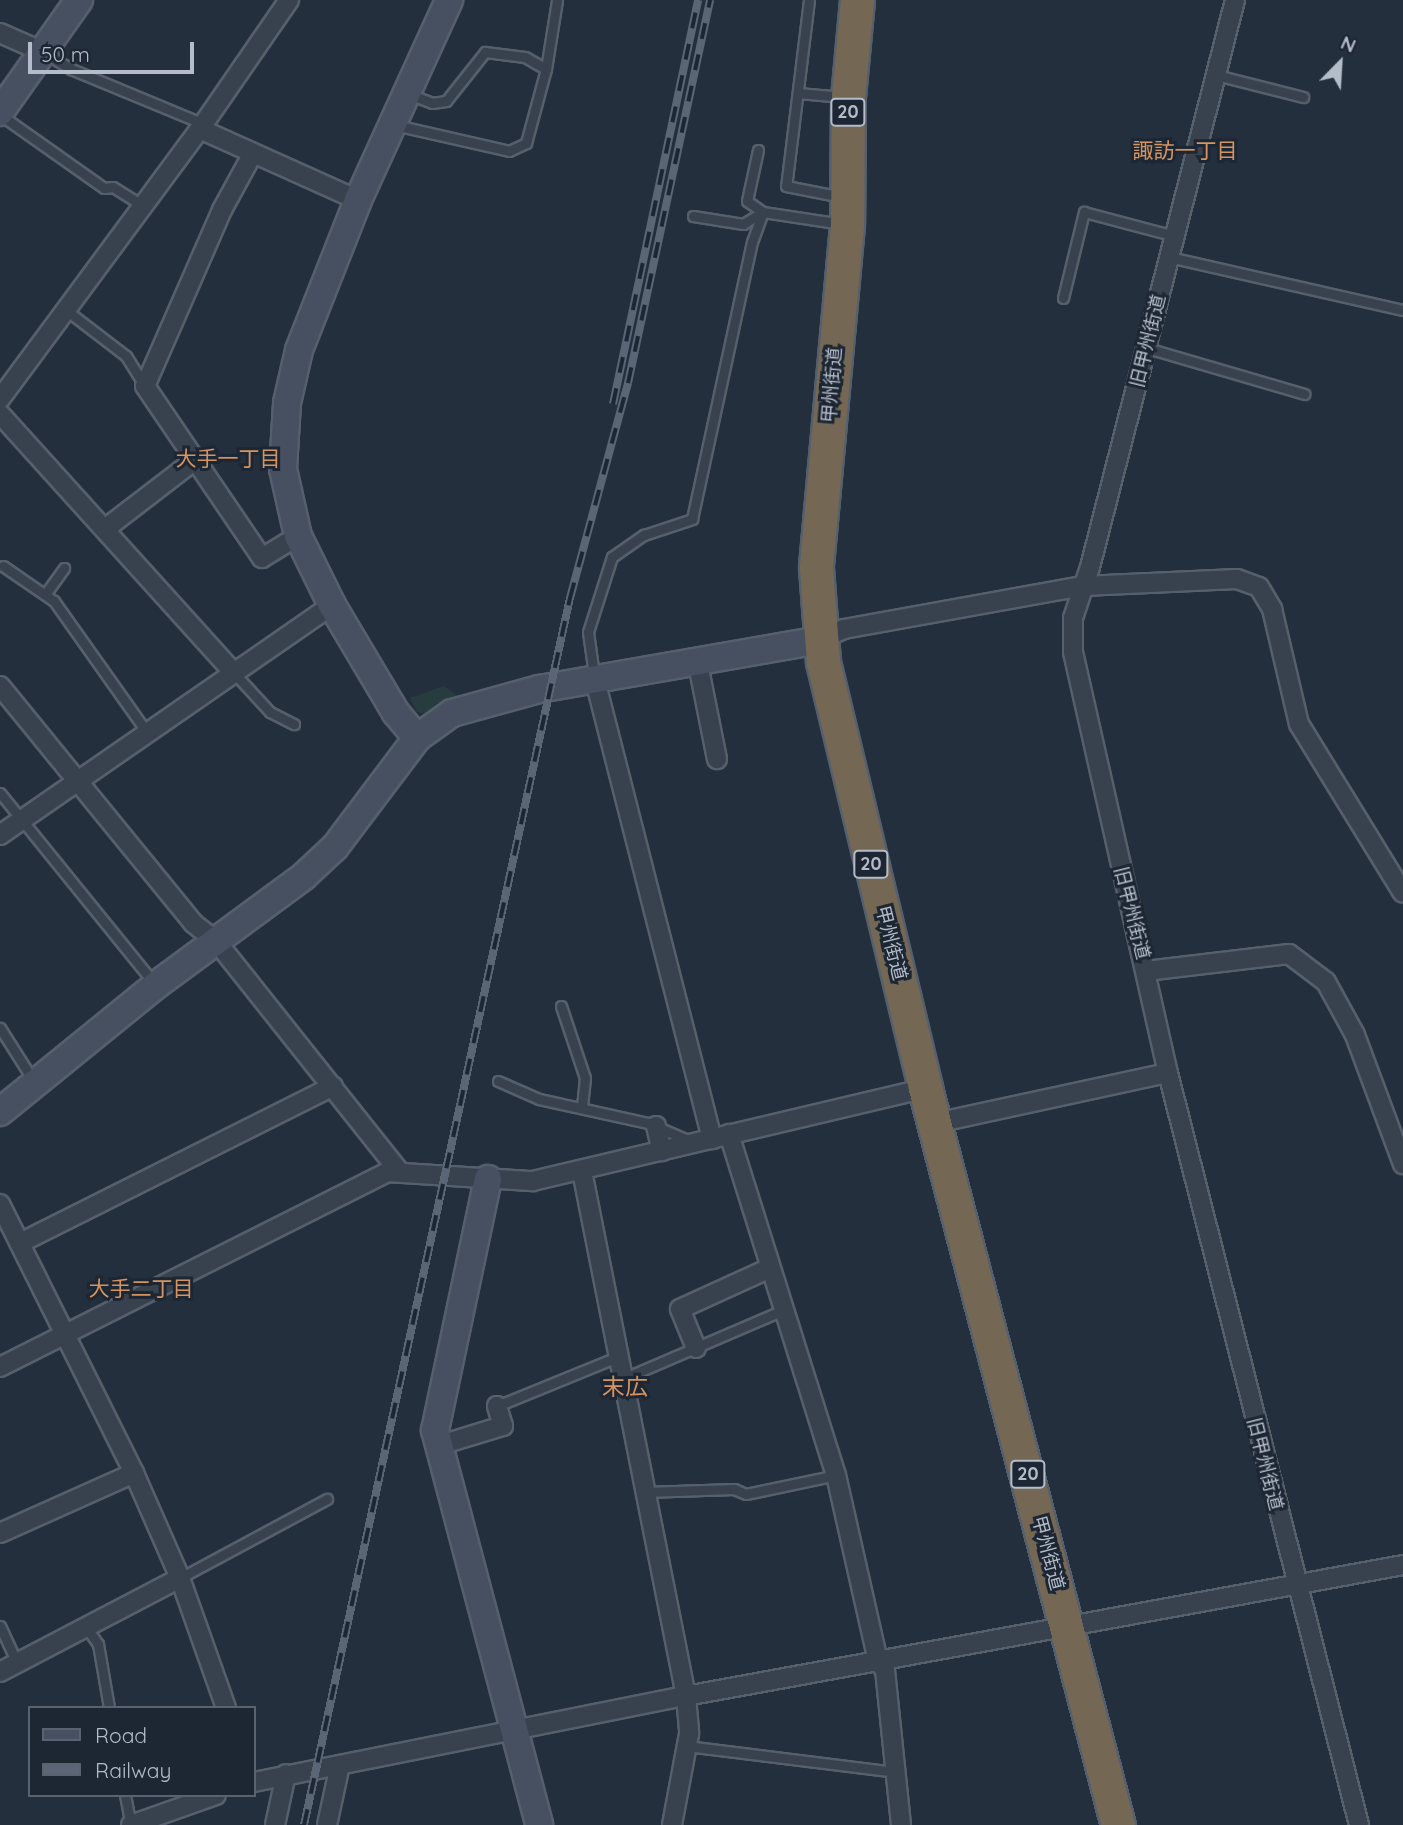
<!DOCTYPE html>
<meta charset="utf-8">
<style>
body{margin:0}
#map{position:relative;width:1403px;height:1825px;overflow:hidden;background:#242f3e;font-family:Quicksand,"Noto Sans JP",sans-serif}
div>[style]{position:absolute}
.green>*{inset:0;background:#263c3f}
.roads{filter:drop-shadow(2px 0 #565f6c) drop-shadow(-2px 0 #565f6c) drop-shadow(0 2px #565f6c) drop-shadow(0 -2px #565f6c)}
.lane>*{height:9px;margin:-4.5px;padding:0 4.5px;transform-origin:4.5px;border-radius:4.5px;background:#38414e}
.street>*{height:18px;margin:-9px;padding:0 9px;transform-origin:9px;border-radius:9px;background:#38414e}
.secondary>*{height:26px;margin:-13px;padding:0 13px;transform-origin:13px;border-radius:13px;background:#465061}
.highway>*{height:33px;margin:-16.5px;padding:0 16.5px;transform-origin:16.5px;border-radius:16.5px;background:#746855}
.rail>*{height:8px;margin-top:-4px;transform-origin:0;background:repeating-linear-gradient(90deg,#1d2633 0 16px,#5a6575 0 32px);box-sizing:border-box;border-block:2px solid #5a6575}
span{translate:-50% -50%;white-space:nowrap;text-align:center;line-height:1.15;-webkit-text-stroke:6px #1d2633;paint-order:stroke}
.shield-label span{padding:2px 5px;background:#1d2633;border:2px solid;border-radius:5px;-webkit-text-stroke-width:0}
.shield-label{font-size:18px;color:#b4bcc9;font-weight:700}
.street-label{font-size:19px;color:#b4bcc9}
.neighbourhood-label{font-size:21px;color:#d59563}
.quarter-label{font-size:23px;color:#d59563}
.legend{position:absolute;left:28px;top:1706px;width:228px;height:91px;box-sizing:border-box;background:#1d2633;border:2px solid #59626f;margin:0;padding:9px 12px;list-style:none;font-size:21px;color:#b4bcc9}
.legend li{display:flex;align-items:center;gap:14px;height:35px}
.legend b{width:35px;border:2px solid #59626f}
.north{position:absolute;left:1305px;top:28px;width:70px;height:70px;-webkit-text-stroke:5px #1d2633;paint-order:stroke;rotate:24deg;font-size:19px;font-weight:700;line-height:28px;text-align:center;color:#b4bcc9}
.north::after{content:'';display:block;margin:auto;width:24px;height:32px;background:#b4bcc9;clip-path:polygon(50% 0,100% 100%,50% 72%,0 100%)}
.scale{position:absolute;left:28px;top:42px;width:166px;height:32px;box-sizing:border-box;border:4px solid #b4bcc9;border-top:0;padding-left:9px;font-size:21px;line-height:24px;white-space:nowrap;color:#b4bcc9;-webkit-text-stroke:5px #1d2633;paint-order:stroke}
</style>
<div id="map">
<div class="green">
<div style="clip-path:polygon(444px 686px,458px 696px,429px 715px,417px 712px,410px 698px)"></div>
</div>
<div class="roads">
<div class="lane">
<div style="left:809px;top:0;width:187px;rotate:97deg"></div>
<div style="left:786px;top:186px;width:57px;rotate:11.1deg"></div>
<div style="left:45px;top:53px;width:31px;rotate:32deg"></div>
<div style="left:71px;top:69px;width:144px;rotate:22.5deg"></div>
<div style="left:1216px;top:75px;width:90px;rotate:14.2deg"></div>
<div style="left:798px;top:93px;width:45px;rotate:5.1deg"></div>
<div style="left:409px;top:94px;width:25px;rotate:21deg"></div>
<div style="left:432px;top:103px;width:14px;rotate:-8deg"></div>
<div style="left:446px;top:101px;width:63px;rotate:-51.5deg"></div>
<div style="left:485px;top:52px;width:40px;rotate:7.1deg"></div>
<div style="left:525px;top:57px;width:24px;rotate:30deg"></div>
<div style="left:2px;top:116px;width:125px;rotate:35.2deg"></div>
<div style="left:104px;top:188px;width:9px;rotate:-6deg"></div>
<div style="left:113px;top:187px;width:36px;rotate:32deg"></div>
<div style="left:395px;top:125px;width:117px;rotate:12.8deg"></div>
<div style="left:509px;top:151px;width:19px;rotate:-25deg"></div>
<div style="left:526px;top:143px;width:77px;rotate:-74.9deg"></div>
<div style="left:546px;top:69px;width:70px;rotate:-80.9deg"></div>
<div style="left:758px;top:150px;width:52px;rotate:102.2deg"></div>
<div style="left:747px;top:201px;width:19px;rotate:35deg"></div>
<div style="left:763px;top:212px;width:80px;rotate:8.6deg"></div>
<div style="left:693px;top:216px;width:51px;rotate:9.1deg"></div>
<div style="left:743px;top:224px;width:23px;rotate:-31deg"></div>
<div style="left:1169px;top:257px;width:240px;rotate:12.8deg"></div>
<div style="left:1063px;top:298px;width:89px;rotate:-76.3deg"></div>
<div style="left:1084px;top:212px;width:94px;rotate:14.8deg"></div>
<div style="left:66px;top:310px;width:76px;rotate:37.5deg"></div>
<div style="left:126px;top:356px;width:34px;rotate:58deg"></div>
<div style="left:1147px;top:348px;width:164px;rotate:16.3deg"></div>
<div style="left:3px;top:566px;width:62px;rotate:34.5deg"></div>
<div style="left:54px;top:601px;width:163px;rotate:54.7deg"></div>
<div style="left:46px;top:593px;width:31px;rotate:-54deg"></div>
<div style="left:235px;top:674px;width:52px;rotate:47.4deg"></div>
<div style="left:270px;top:712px;width:27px;rotate:27deg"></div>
<div style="left:594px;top:675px;width:43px;rotate:-97.9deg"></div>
<div style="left:588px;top:632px;width:79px;rotate:-72.3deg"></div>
<div style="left:612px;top:557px;width:39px;rotate:-35deg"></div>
<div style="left:644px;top:535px;width:51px;rotate:-18.4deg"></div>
<div style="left:692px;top:519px;width:283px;rotate:-77.8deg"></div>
<div style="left:752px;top:242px;width:32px;rotate:-70deg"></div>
<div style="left:0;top:793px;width:243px;rotate:51deg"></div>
<div style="left:561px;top:1006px;width:76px;rotate:71.6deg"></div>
<div style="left:585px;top:1078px;width:30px;rotate:96deg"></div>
<div style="left:0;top:1028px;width:62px;rotate:57.6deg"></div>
<div style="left:498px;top:1081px;width:45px;rotate:23.7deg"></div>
<div style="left:539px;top:1099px;width:112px;rotate:12.4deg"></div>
<div style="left:648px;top:1123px;width:46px;rotate:23.2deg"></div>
<div style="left:622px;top:1379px;width:175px;rotate:-23.2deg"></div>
<div style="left:497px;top:1406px;width:130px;rotate:-22.2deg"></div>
<div style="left:645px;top:1492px;width:89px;rotate:-1.9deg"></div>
<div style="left:734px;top:1489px;width:13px;rotate:23deg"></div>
<div style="left:746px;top:1494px;width:92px;rotate:-11.9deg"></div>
<div style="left:180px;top:1578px;width:167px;rotate:-28.3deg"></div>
<div style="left:0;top:1626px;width:41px;rotate:65.3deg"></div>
<div style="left:86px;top:1627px;width:21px;rotate:55deg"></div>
<div style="left:98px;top:1644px;width:65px;rotate:80.2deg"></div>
<div style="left:687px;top:1746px;width:211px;rotate:7.1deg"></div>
<div style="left:125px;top:1795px;width:31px;rotate:79deg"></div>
</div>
<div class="street">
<div style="left:1235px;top:0;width:585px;rotate:104.34deg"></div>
<div style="left:1090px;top:567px;width:54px;rotate:108.4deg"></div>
<div style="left:1073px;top:618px;width:34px;rotate:90deg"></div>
<div style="left:1073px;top:652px;width:432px;rotate:77.3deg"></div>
<div style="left:1168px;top:1073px;width:776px;rotate:75.75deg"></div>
<div style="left:0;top:33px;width:47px;rotate:23.8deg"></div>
<div style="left:200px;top:129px;width:173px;rotate:24.2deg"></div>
<div style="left:252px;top:155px;width:63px;rotate:118.6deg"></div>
<div style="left:222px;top:210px;width:192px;rotate:113.6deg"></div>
<div style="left:145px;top:386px;width:208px;rotate:55.8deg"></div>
<div style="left:262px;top:558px;width:42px;rotate:-31.4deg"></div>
<div style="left:0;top:399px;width:336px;rotate:-53.5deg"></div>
<div style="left:200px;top:129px;width:157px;rotate:-55.4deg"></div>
<div style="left:0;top:414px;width:350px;rotate:47.9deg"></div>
<div style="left:105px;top:529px;width:113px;rotate:-37.5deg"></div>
<div style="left:820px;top:640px;width:26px;rotate:-25deg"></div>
<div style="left:844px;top:629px;width:243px;rotate:-10.2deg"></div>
<div style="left:1083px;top:586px;width:154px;rotate:-2.6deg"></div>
<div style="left:1237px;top:579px;width:23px;rotate:20deg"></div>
<div style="left:1259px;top:587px;width:26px;rotate:59deg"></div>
<div style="left:1272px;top:609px;width:118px;rotate:76.8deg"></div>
<div style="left:1299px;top:724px;width:198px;rotate:58.4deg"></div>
<div style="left:698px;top:664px;width:97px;rotate:78.7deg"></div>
<div style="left:595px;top:680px;width:474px;rotate:75.7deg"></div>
<div style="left:0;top:686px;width:306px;rotate:50.8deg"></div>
<div style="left:193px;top:923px;width:29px;rotate:38deg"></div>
<div style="left:216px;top:941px;width:293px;rotate:51.5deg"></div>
<div style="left:0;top:835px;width:404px;rotate:-34.7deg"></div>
<div style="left:1146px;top:971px;width:144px;rotate:-6.8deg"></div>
<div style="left:1289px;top:954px;width:46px;rotate:37.1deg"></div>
<div style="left:1326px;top:982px;width:60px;rotate:61.3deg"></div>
<div style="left:1355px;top:1035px;width:138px;rotate:69.6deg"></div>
<div style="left:936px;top:1123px;width:237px;rotate:-12.2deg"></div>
<div style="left:656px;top:1126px;width:26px;rotate:77deg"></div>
<div style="left:729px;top:1134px;width:357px;rotate:72.6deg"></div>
<div style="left:836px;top:1475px;width:191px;rotate:77.3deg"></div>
<div style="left:878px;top:1661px;width:11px;rotate:52deg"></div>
<div style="left:885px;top:1670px;width:156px;rotate:84.1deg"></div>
<div style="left:582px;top:1171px;width:535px;rotate:78.8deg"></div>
<div style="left:686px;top:1696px;width:38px;rotate:85deg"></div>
<div style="left:689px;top:1734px;width:93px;rotate:100.6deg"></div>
<div style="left:0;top:1204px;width:301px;rotate:63.5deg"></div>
<div style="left:134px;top:1473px;width:115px;rotate:66.3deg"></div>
<div style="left:180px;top:1578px;width:138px;rotate:70.5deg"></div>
<div style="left:20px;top:1243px;width:350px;rotate:-26.6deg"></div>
<div style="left:696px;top:1348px;width:42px;rotate:-112.3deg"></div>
<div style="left:680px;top:1309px;width:99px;rotate:-24.5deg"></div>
<div style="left:0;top:1367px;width:434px;rotate:-26.7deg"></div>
<div style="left:388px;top:1172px;width:145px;rotate:3.6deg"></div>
<div style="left:533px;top:1181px;width:403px;rotate:-13.3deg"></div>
<div style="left:437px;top:1446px;width:69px;rotate:-16.9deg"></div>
<div style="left:503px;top:1426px;width:21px;rotate:-107deg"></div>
<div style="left:0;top:1533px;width:147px;rotate:-24.1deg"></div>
<div style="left:0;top:1672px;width:203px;rotate:-27.6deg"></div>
<div style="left:254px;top:1782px;width:440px;rotate:-11.3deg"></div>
<div style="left:686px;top:1696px;width:729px;rotate:-10.35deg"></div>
<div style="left:131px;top:1825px;width:90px;rotate:-19.4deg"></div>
<div style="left:275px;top:1825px;width:52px;rotate:-77.8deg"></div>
<div style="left:327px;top:1825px;width:61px;rotate:-77.8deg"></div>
</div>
<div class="secondary">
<div style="left:0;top:112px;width:137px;rotate:-54.8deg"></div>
<div style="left:417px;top:738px;width:33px;rotate:-130deg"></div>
<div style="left:396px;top:713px;width:126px;rotate:-120.7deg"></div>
<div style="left:332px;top:605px;width:77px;rotate:-116.2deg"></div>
<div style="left:298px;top:536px;width:69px;rotate:-102.6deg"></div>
<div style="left:283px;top:469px;width:66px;rotate:-86.5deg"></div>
<div style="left:287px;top:403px;width:54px;rotate:-77.2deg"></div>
<div style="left:299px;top:350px;width:161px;rotate:-68.5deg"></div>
<div style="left:358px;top:200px;width:220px;rotate:-65.5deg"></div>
<div style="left:0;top:1112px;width:200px;rotate:-39.1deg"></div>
<div style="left:155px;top:986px;width:185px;rotate:-36.4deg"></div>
<div style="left:304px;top:876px;width:42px;rotate:-43.1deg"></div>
<div style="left:335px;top:847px;width:136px;rotate:-53deg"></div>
<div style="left:417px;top:738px;width:43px;rotate:-35.5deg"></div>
<div style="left:452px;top:713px;width:90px;rotate:-15.4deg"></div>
<div style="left:539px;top:689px;width:285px;rotate:-9.9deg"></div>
<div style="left:488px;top:1179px;width:257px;rotate:101.9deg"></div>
<div style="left:435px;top:1430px;width:408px;rotate:75.2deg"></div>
</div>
<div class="highway">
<div style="left:857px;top:0;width:97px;rotate:95.3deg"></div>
<div style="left:848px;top:97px;width:128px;rotate:90.4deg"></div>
<div style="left:847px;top:225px;width:344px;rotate:95.2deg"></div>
<div style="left:816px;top:568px;width:94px;rotate:85.7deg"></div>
<div style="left:823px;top:662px;width:438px;rotate:76.5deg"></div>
<div style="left:925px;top:1088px;width:762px;rotate:75.33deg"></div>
</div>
</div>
<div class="rail">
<div style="left:613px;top:404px;width:413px;rotate:-78.1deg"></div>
<div style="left:304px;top:1825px;width:1256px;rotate:-77.77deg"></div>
<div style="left:570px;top:598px;width:223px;rotate:-74.9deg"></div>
<div style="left:628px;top:383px;width:392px;rotate:-77.9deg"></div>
</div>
<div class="shield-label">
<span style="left:848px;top:112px">20</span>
<span style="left:871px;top:864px">20</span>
<span style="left:1028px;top:1474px">20</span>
</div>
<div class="street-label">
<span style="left:1148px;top:341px;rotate:-76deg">旧甲州街道</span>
<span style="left:832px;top:385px;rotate:-85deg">甲州街道</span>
<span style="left:1132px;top:913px;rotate:76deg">旧甲州街道</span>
<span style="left:891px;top:943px;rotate:76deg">甲州街道</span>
<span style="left:1265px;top:1464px;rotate:76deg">旧甲州街道</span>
<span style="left:1048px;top:1553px;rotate:75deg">甲州街道</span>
</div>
<div class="neighbourhood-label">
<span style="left:1185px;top:150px">諏訪一丁目</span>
<span style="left:228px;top:458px">大手一丁目</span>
<span style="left:141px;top:1288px">大手二丁目</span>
</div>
<div class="quarter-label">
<span style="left:625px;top:1387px">末広</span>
</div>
<ul class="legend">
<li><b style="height:9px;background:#465061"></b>Road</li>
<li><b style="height:9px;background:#5a6575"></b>Railway</li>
</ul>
<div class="north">N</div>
<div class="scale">50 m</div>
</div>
